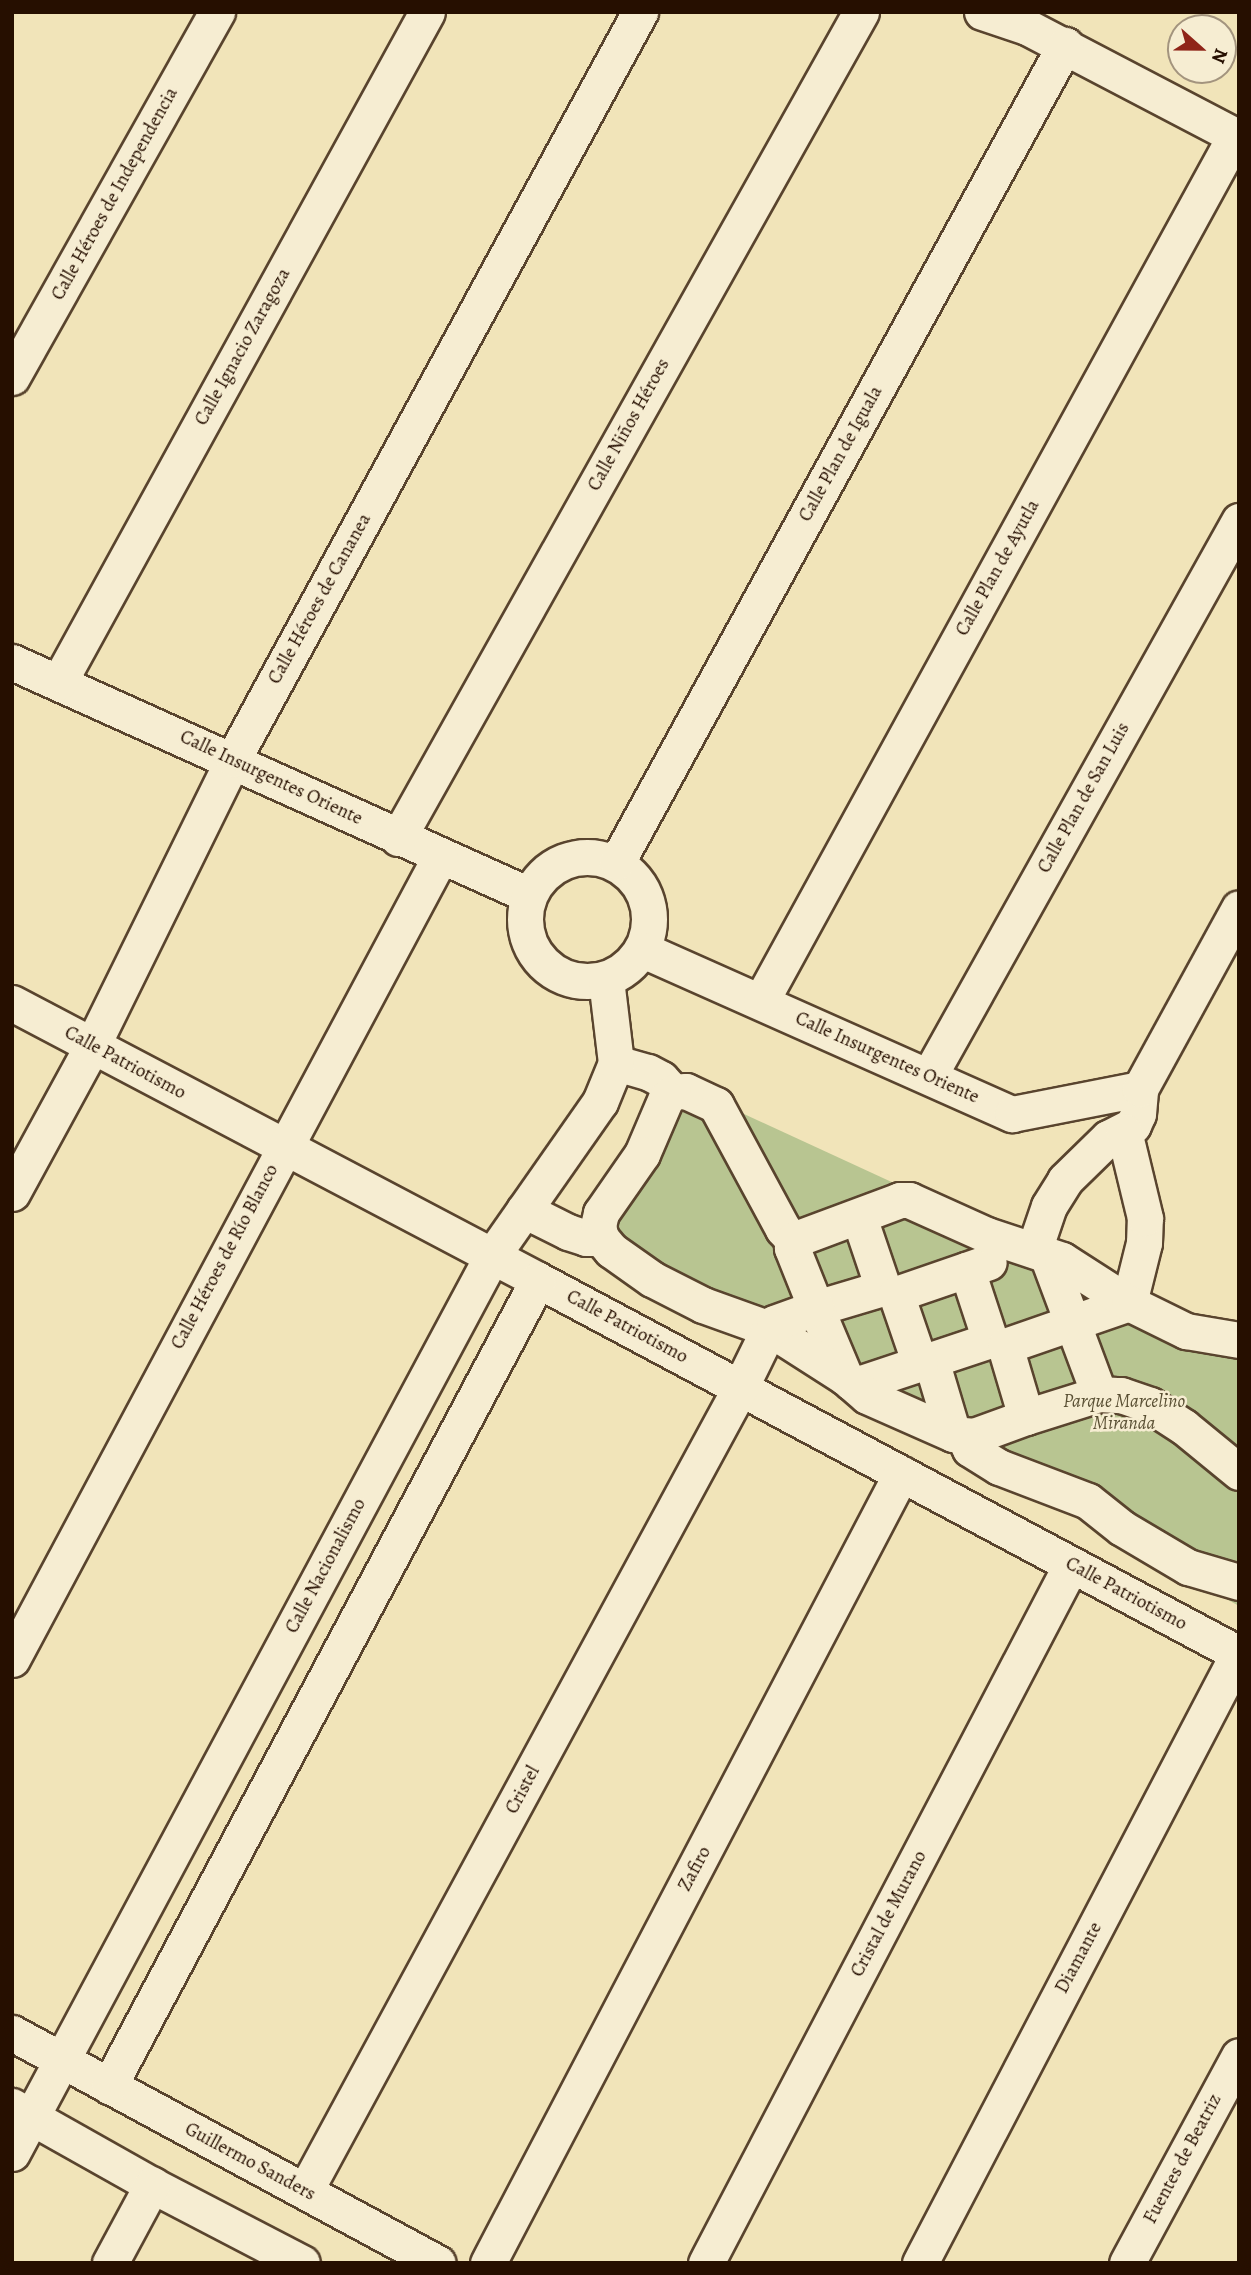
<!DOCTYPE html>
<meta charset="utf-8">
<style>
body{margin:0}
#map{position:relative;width:1251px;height:2275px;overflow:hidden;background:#f1e4b9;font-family:Alegreya,serif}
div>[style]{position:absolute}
.green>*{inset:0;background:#b8c591}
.roads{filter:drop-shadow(2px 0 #59442e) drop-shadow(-2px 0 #59442e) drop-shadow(0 2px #59442e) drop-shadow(0 -2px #59442e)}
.minor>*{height:35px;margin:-17.5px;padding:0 17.5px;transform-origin:17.5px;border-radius:17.5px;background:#f6edd2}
.minor>.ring{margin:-17.5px;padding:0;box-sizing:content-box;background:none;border:35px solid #f6edd2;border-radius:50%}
span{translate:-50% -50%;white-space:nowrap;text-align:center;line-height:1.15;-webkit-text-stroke:5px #f6edd2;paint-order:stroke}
.street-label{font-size:19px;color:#260f00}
.park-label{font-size:19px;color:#594f33;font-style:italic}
.frame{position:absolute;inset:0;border:14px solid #260f00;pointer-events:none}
.north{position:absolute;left:1167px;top:14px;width:70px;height:70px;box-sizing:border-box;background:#f6edd2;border:2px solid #a3947e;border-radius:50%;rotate:111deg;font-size:19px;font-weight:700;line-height:28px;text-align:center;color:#260f00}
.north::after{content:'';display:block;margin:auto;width:24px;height:32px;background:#8f2418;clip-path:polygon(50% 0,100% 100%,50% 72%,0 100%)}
</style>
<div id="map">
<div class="green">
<div style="clip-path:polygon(692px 1090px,1239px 1342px,1239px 1606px,598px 1249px)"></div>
</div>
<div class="roads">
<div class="minor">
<div style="left:982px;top:12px;width:47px;rotate:18.4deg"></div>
<div style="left:1027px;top:27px;width:239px;rotate:27.6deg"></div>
<div style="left:12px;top:377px;width:419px;rotate:-60.7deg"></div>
<div style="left:12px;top:662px;width:567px;rotate:24.26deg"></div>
<div style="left:59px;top:682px;width:764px;rotate:-61.22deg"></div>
<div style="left:398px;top:838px;width:947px;rotate:-60.73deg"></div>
<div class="ring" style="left:525px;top:857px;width:89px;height:89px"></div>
<div style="left:617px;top:862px;width:932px;rotate:-61.26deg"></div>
<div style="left:643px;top:950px;width:404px;rotate:24deg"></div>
<div style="left:1012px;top:1114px;width:130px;rotate:-11.1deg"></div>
<div style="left:761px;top:1001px;width:986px;rotate:-61.28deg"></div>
<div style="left:12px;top:1003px;width:594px;rotate:27.77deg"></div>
<div style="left:538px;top:1280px;width:795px;rotate:28.08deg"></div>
<div style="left:616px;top:1063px;width:33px;rotate:16deg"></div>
<div style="left:648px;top:1072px;width:15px;rotate:28deg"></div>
<div style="left:661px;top:1079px;width:18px;rotate:47deg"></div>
<div style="left:929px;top:1076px;width:636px;rotate:-60.81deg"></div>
<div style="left:12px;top:1193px;width:167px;rotate:-61.4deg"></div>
<div style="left:92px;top:1046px;width:320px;rotate:-63.8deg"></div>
<div style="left:233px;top:759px;width:851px;rotate:-61.42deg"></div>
<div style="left:524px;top:1210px;width:49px;rotate:26.6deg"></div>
<div style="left:568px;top:1232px;width:19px;rotate:18deg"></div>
<div style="left:586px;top:1238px;width:15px"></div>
<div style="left:859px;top:1217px;width:75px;rotate:71.3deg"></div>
<div style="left:883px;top:1288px;width:70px;rotate:163.4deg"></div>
<div style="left:816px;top:1308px;width:75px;rotate:67.2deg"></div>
<div style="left:845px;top:1377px;width:8px;rotate:40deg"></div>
<div style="left:851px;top:1382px;width:10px;rotate:6deg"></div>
<div style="left:861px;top:1383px;width:136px;rotate:-18.4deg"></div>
<div style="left:990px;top:1340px;width:74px;rotate:-108.2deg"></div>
<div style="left:793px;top:1240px;width:15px;rotate:-132deg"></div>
<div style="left:783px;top:1229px;width:141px;rotate:-118.4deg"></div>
<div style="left:716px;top:1105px;width:33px;rotate:-155deg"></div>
<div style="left:686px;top:1091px;width:13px;rotate:176deg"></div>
<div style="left:673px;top:1092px;width:9px;rotate:139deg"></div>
<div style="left:666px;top:1098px;width:61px;rotate:113.2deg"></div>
<div style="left:642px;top:1154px;width:72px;rotate:124.8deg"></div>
<div style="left:601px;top:1213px;width:13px;rotate:103deg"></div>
<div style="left:598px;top:1226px;width:12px;rotate:76deg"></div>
<div style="left:601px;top:1238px;width:16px;rotate:50deg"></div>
<div style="left:611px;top:1250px;width:50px;rotate:35.3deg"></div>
<div style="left:652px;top:1279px;width:57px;rotate:27deg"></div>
<div style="left:703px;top:1305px;width:71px;rotate:19.7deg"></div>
<div style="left:770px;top:1329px;width:89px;rotate:32.6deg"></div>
<div style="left:1034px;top:1250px;width:46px;rotate:-71.2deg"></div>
<div style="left:1049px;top:1206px;width:31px;rotate:-58deg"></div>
<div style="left:1065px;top:1180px;width:60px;rotate:-44.3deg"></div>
<div style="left:1108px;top:1138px;width:28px;rotate:-27deg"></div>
<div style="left:1133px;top:1125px;width:12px;rotate:-66deg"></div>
<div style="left:1138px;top:1114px;width:25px;rotate:-85deg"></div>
<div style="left:1140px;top:1089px;width:206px;rotate:-61.3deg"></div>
<div style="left:1047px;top:1255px;width:148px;rotate:69.5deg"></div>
<div style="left:931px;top:1360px;width:77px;rotate:73.4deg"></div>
<div style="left:953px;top:1434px;width:21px;rotate:5deg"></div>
<div style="left:974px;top:1436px;width:55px;rotate:-20.1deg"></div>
<div style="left:1026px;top:1417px;width:74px;rotate:-106.5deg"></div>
<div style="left:1005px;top:1346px;width:131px;rotate:-19.1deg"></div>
<div style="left:1129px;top:1303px;width:62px;rotate:-76deg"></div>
<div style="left:1144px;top:1243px;width:25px;rotate:-88deg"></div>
<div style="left:1145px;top:1218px;width:89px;rotate:-103.6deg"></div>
<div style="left:920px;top:1364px;width:74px;rotate:-108.9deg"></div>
<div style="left:896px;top:1294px;width:98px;rotate:-19deg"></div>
<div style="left:851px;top:1382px;width:21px;rotate:41deg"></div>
<div style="left:867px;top:1396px;width:94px;rotate:23.8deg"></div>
<div style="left:1026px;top:1417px;width:77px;rotate:-17.5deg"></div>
<div style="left:1099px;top:1394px;width:22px;rotate:3deg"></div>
<div style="left:1121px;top:1395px;width:31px;rotate:19deg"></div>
<div style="left:1150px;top:1405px;width:40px;rotate:32.9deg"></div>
<div style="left:1184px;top:1427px;width:71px;rotate:39.3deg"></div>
<div style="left:964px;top:1437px;width:13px;rotate:63deg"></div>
<div style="left:970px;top:1449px;width:34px;rotate:32deg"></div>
<div style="left:999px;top:1467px;width:95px;rotate:20.9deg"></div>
<div style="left:1088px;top:1501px;width:43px;rotate:38.5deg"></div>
<div style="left:1122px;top:1528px;width:77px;rotate:30.6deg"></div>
<div style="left:1188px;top:1567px;width:53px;rotate:16.4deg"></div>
<div style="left:12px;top:1659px;width:909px;rotate:-61.91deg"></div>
<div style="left:12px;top:2033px;width:484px;rotate:28.4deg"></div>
<div style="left:109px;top:2086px;width:913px;rotate:-61.98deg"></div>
<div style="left:12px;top:2106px;width:161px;rotate:29.4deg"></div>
<div style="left:152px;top:2185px;width:169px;rotate:27.5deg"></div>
<div style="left:12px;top:2153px;width:1017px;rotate:-61.85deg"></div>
<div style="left:492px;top:1256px;width:188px;rotate:-55deg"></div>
<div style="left:600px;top:1102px;width:42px;rotate:-67.7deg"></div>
<div style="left:616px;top:1063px;width:85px;rotate:-96.8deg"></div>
<div style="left:305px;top:2191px;width:913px;rotate:-61.55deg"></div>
<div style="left:740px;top:1388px;width:61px;rotate:-63.9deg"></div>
<div style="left:767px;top:1333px;width:12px;rotate:-55deg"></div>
<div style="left:774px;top:1323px;width:45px;rotate:-19.7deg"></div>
<div style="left:816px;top:1308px;width:65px;rotate:-111.8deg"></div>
<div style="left:792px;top:1248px;width:8px;rotate:-83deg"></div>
<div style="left:793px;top:1240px;width:114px;rotate:-20.5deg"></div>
<div style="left:900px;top:1200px;width:9px"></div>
<div style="left:909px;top:1200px;width:85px;rotate:24.2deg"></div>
<div style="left:987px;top:1235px;width:79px;rotate:18.4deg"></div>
<div style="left:1062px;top:1260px;width:80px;rotate:32.7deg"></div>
<div style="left:1129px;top:1303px;width:64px;rotate:26.2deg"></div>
<div style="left:1186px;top:1331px;width:54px;rotate:9.6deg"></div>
<div style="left:110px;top:2263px;width:89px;rotate:-61.7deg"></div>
<div style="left:488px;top:2263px;width:891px;rotate:-62.37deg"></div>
<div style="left:706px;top:2263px;width:788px;rotate:-62.39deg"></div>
<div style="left:920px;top:2263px;width:687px;rotate:-62.43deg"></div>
<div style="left:1127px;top:2263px;width:235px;rotate:-61.6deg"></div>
</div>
</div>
<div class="street-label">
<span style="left:115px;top:194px;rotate:-61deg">Calle Héroes de Independencia</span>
<span style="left:243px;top:347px;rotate:-61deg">Calle Ignacio Zaragoza</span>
<span style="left:629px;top:425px;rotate:-61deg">Calle Niños Héroes</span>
<span style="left:841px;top:454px;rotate:-61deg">Calle Plan de Iguala</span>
<span style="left:998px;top:568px;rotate:-61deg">Calle Plan de Ayutla</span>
<span style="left:320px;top:599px;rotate:-61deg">Calle Héroes de Cananea</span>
<span style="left:271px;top:778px;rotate:25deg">Calle Insurgentes Oriente</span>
<span style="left:1084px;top:798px;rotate:-61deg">Calle Plan de San Luis</span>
<span style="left:887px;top:1058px;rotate:24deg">Calle Insurgentes Oriente</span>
<span style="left:125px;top:1063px;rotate:28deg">Calle Patriotismo</span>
<span style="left:225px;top:1257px;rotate:-62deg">Calle Héroes de Río Blanco</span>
<span style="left:627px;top:1327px;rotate:28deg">Calle Patriotismo</span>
<span style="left:326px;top:1566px;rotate:-62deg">Calle Nacionalismo</span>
<span style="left:1126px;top:1594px;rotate:28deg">Calle Patriotismo</span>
<span style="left:523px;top:1790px;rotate:-62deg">Cristel</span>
<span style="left:695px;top:1869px;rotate:-62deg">Zafiro</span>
<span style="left:889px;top:1914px;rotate:-62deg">Cristal de Murano</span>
<span style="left:1079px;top:1958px;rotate:-62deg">Diamante</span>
<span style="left:1183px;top:2159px;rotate:-62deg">Fuentes de Beatriz</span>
<span style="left:250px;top:2162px;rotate:28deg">Guillermo Sanders</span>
</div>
<div class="park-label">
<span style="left:1124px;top:1413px">Parque Marcelino<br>Miranda</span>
</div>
<div class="frame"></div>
<div class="north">N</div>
</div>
